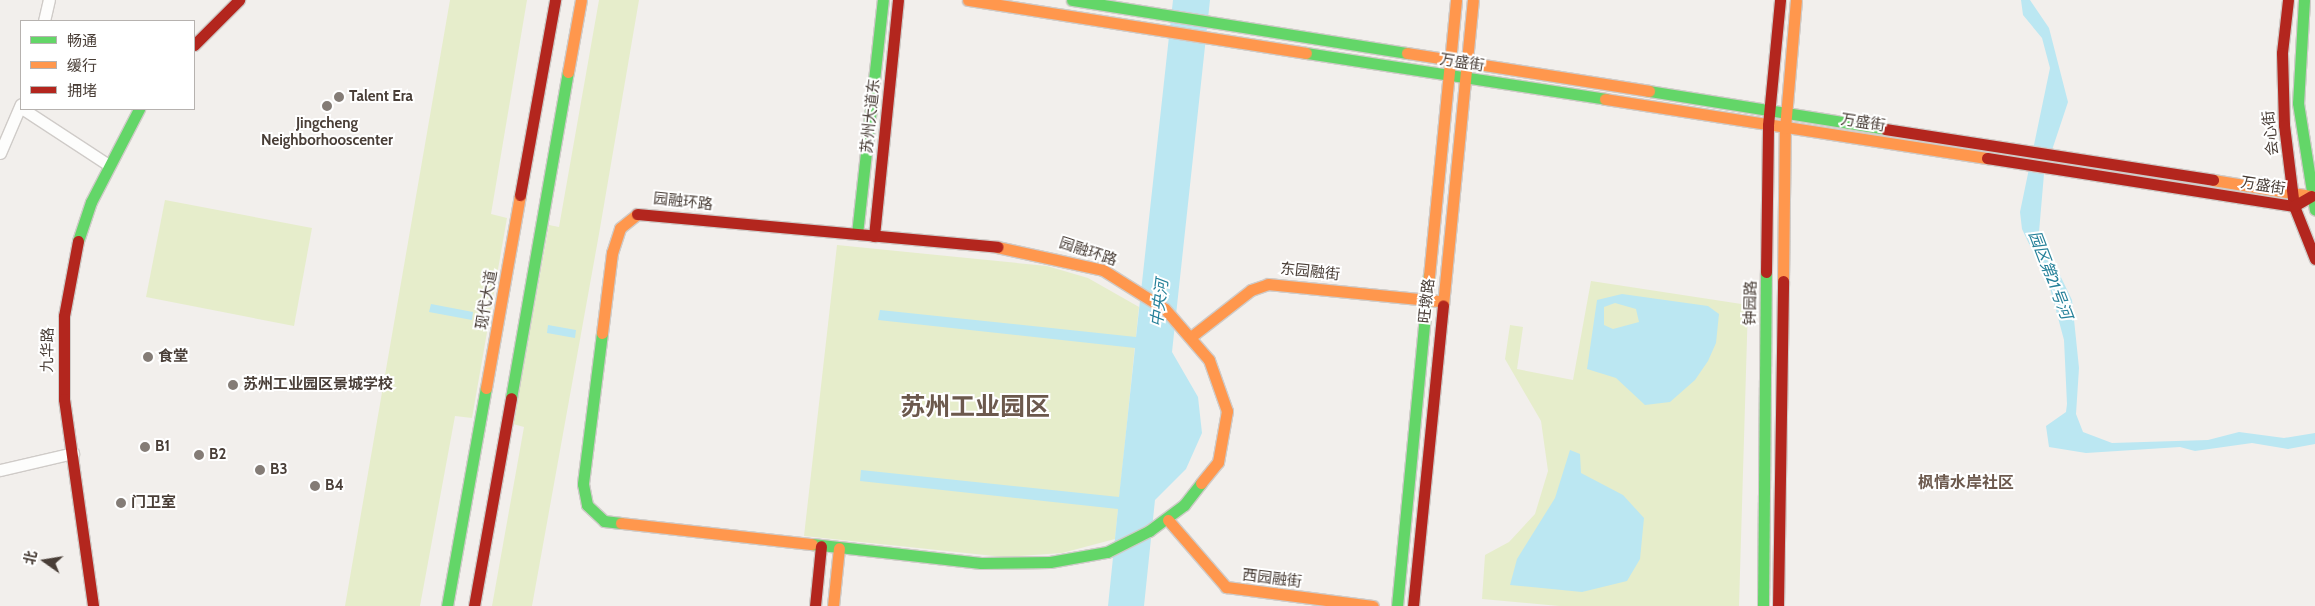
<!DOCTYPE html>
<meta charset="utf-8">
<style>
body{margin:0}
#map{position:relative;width:2315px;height:606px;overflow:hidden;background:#f2efec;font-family:Cabin,"Noto Sans SC",sans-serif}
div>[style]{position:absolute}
.green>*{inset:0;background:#e6edcb}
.water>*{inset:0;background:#bbe7f2}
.roads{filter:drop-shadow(1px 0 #cfcbc8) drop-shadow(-1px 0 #cfcbc8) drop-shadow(0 1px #cfcbc8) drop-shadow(0 -1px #cfcbc8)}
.street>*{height:11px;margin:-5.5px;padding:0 5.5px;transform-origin:5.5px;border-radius:5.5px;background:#fdfdfc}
.fast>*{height:11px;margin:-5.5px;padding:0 5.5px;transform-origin:5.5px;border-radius:5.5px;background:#63d668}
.slow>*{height:11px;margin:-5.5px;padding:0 5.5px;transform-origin:5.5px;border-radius:5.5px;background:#ff974d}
.jam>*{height:11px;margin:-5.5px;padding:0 5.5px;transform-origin:5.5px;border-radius:5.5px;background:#b3261e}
.dots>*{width:14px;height:14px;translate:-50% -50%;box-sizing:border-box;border:2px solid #fff;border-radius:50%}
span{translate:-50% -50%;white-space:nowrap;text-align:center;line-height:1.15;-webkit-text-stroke:4px #fff;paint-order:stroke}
.street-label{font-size:15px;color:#493e37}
.poi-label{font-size:15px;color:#493e37;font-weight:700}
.left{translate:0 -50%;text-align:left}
.water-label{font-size:16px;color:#258099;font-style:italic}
.neighbourhood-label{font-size:16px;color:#6c594d;font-weight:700}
.town-label{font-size:25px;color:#6c594d;font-weight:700}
.legend{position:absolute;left:20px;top:20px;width:175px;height:90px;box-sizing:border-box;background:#fff;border:1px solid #b6b2af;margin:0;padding:6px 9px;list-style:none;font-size:15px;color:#493e37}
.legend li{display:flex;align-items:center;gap:10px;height:25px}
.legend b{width:25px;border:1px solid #b6b2af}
.north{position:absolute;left:20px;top:536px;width:50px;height:50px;-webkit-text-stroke:4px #fff;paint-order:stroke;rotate:283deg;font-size:14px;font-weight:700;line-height:20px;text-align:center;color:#493e37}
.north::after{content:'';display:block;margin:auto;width:18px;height:22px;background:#493e37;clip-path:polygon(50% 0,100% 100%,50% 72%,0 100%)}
</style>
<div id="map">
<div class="green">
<div style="clip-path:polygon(450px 0,527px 0,491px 214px,507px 218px,472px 418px,455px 416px,420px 606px,345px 606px)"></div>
<div style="clip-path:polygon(599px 0,639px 0,599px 234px,532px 606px,492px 606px,524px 427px,513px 424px,549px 225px,559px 227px)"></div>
<div style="clip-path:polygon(165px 200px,312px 228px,294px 326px,146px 297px)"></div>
<div style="clip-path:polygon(837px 245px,1047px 266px,1088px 278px,1139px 307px,1115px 539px,1062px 553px,1004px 557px,804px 536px)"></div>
<div style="clip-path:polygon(1591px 281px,1748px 305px,1739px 606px,1559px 606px,1482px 599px,1485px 555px,1509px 542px,1535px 514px,1548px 471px,1541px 421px,1505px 359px,1510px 325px,1523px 327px,1517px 369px,1573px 380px)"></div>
</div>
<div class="water">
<div style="clip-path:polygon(1173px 0,1210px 0,1172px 352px,1198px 397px,1202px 433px,1186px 469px,1155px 500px,1144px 606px,1108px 606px,1118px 509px,860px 481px,861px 470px,1119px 497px,1135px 348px,878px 320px,880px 310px,1136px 337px)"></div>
<div style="clip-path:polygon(2021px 0,2030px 0,2049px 28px,2068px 102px,2044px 174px,2039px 232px,2072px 300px,2079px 368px,2076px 414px,2083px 432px,2112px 443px,2208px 440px,2239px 432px,2284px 438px,2315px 433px,2315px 444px,2288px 449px,2252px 443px,2195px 451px,2180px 447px,2086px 453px,2049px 447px,2046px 426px,2066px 412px,2067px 404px,2064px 340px,2050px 288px,2022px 229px,2020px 212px,2050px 68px,2042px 38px,2023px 15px)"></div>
<div style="clip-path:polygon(evenodd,1622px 294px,1708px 306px,1719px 314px,1716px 343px,1708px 361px,1695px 380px,1670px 402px,1645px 405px,1616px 378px,1587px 369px,1597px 300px,1622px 294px,1615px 303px,1636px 309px,1639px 322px,1613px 329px,1604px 325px,1604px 307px,1615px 303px)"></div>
<div style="clip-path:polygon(431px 304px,473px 312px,472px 320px,429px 312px)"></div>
<div style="clip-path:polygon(548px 325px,576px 330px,575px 338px,547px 333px)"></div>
<div style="clip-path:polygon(1570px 450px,1580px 454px,1581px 473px,1623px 495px,1644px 518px,1640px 559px,1627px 581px,1582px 592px,1510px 585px,1517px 559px,1555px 498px)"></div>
</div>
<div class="roads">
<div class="street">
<div style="left:44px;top:21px;width:22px;rotate:-77deg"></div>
<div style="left:23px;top:109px;width:100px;rotate:33.2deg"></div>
<div style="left:0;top:153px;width:53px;rotate:-66.8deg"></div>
<div style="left:0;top:470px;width:75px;rotate:-13.1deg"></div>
</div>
<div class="fast">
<div style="left:1072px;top:0;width:339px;rotate:9deg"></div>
<div style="left:2304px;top:0;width:103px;rotate:93.3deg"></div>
<div style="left:2298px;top:103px;width:108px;rotate:81deg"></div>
<div style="left:1306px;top:53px;width:303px;rotate:8.7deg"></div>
<div style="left:1649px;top:91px;width:239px;rotate:9.1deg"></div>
<div style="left:857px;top:234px;width:235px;rotate:-83.7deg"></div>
<div style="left:78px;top:241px;width:41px;rotate:-71.6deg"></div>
<div style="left:91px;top:202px;width:105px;rotate:-62.7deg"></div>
<div style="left:602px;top:333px;width:152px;rotate:97.2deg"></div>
<div style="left:583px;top:484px;width:21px;rotate:79deg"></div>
<div style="left:587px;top:505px;width:23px;rotate:43deg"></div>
<div style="left:604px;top:521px;width:17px;rotate:7deg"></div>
<div style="left:511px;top:398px;width:331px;rotate:-80.1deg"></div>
<div style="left:812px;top:544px;width:170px;rotate:6.4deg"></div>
<div style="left:981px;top:563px;width:69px;rotate:-0.8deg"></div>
<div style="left:1050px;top:562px;width:58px;rotate:-10deg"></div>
<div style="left:1107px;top:552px;width:47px;rotate:-26.6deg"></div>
<div style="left:1149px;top:531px;width:44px;rotate:-36.6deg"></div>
<div style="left:1184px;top:505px;width:28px;rotate:-52deg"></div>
<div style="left:447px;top:606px;width:221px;rotate:-79.9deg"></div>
<div style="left:1397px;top:606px;width:332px;rotate:-84.5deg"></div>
<div style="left:1763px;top:606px;width:334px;rotate:-89.5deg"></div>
</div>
<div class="slow">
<div style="left:968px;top:0;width:342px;rotate:8.9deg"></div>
<div style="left:1407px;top:53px;width:245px;rotate:8.9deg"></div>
<div style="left:568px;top:72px;width:73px;rotate:-79.8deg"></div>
<div style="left:1605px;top:99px;width:387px;rotate:8.8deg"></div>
<div style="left:2213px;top:180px;width:99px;rotate:9.3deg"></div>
<div style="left:997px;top:247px;width:108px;rotate:12.2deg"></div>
<div style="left:1103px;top:270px;width:73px;rotate:32.2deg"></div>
<div style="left:1165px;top:309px;width:67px;rotate:49.2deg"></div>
<div style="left:1209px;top:360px;width:54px;rotate:70.6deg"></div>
<div style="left:1227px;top:411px;width:52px;rotate:100deg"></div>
<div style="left:1218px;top:462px;width:27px;rotate:129deg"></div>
<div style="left:1429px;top:276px;width:277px;rotate:-84.4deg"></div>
<div style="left:1783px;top:281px;width:153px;rotate:-89.3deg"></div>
<div style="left:1785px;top:128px;width:128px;rotate:-85.1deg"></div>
<div style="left:1443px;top:305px;width:306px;rotate:-84.4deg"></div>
<div style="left:602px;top:333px;width:81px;rotate:-82.9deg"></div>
<div style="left:612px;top:253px;width:26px;rotate:-72deg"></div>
<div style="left:620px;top:228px;width:22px;rotate:-39deg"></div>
<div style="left:1192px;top:336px;width:75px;rotate:-37.9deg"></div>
<div style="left:1251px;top:290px;width:18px;rotate:-19deg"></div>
<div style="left:1268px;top:284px;width:171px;rotate:5.7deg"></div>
<div style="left:486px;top:388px;width:196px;rotate:-80deg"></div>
<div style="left:1168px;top:520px;width:89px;rotate:49.1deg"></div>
<div style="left:1226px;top:587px;width:148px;rotate:7.4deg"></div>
<div style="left:621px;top:523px;width:192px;rotate:6.3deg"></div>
<div style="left:833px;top:606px;width:58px;rotate:-84.1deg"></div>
</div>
<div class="jam">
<div style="left:2288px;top:0;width:53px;rotate:96.5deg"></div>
<div style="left:2282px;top:53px;width:72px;rotate:88.4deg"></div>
<div style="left:2284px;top:125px;width:82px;rotate:83deg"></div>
<div style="left:2294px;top:206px;width:57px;rotate:68.4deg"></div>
<div style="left:194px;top:45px;width:64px;rotate:-45deg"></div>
<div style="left:1885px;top:129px;width:332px;rotate:8.8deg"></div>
<div style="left:1987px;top:158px;width:311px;rotate:8.9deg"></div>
<div style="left:2294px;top:206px;width:20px;rotate:-30deg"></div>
<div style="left:520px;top:195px;width:198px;rotate:-79.8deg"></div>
<div style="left:637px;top:214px;width:362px;rotate:5.2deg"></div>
<div style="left:874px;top:236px;width:237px;rotate:-84.2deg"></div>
<div style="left:78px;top:241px;width:76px;rotate:100.6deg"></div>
<div style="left:64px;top:316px;width:83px;rotate:90deg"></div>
<div style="left:64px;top:399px;width:209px;rotate:82deg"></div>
<div style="left:1766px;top:272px;width:147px;rotate:-89.2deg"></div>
<div style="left:1768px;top:125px;width:126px;rotate:-84.5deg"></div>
<div style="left:474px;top:606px;width:211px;rotate:-79.9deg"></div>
<div style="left:815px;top:606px;width:60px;rotate:-84.3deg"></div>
<div style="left:1413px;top:606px;width:302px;rotate:-84.3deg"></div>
<div style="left:1778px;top:606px;width:325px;rotate:-89.1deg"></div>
</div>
</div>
<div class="dots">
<div style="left:339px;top:97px;background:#847c76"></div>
<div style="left:327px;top:106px;background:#847c76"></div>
<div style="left:148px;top:357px;background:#847c76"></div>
<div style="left:233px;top:385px;background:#847c76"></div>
<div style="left:145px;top:447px;background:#847c76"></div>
<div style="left:199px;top:455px;background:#847c76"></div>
<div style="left:260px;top:470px;background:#847c76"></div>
<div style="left:315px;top:486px;background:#847c76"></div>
<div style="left:121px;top:503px;background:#847c76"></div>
</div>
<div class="street-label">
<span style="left:1462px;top:63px;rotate:9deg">万盛街</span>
<span style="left:871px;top:116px;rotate:-84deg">苏州大道东</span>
<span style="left:1863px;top:123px;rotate:9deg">万盛街</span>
<span style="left:2271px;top:133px;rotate:-96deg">会心街</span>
<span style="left:2263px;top:186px;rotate:9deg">万盛街</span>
<span style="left:683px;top:202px;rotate:6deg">园融环路</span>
<span style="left:1088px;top:252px;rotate:18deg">园融环路</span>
<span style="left:1310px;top:272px;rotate:6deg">东园融街</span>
<span style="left:487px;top:300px;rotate:-80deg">现代大道</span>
<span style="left:1427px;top:301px;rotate:-84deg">旺墩路</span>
<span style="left:1751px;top:303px;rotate:-89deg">钟园路</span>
<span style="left:48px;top:350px;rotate:-89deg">九华路</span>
<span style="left:1272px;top:579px;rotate:7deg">西园融街</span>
</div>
<div class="poi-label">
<span class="left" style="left:349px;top:97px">Talent Era</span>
<span style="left:327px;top:132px">Jingcheng<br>Neighborhooscenter</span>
<span class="left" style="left:158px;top:357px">食堂</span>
<span class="left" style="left:243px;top:385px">苏州工业园区景城学校</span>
<span class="left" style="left:155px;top:447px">B1</span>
<span class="left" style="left:209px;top:455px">B2</span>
<span class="left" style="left:270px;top:470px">B3</span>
<span class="left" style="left:325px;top:486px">B4</span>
<span class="left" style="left:131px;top:503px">门卫室</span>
</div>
<div class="water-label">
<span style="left:2050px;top:275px;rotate:69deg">园区第21号河</span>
<span style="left:1160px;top:303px;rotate:-83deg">中央河</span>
</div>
<div class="neighbourhood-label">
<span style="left:1966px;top:483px">枫情水岸社区</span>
</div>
<div class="town-label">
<span style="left:975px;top:406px">苏州工业园区</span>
</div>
<ul class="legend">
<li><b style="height:6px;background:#63d668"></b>畅通</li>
<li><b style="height:6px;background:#ff974d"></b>缓行</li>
<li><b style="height:6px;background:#b3261e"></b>拥堵</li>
</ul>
<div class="north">北</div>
</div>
